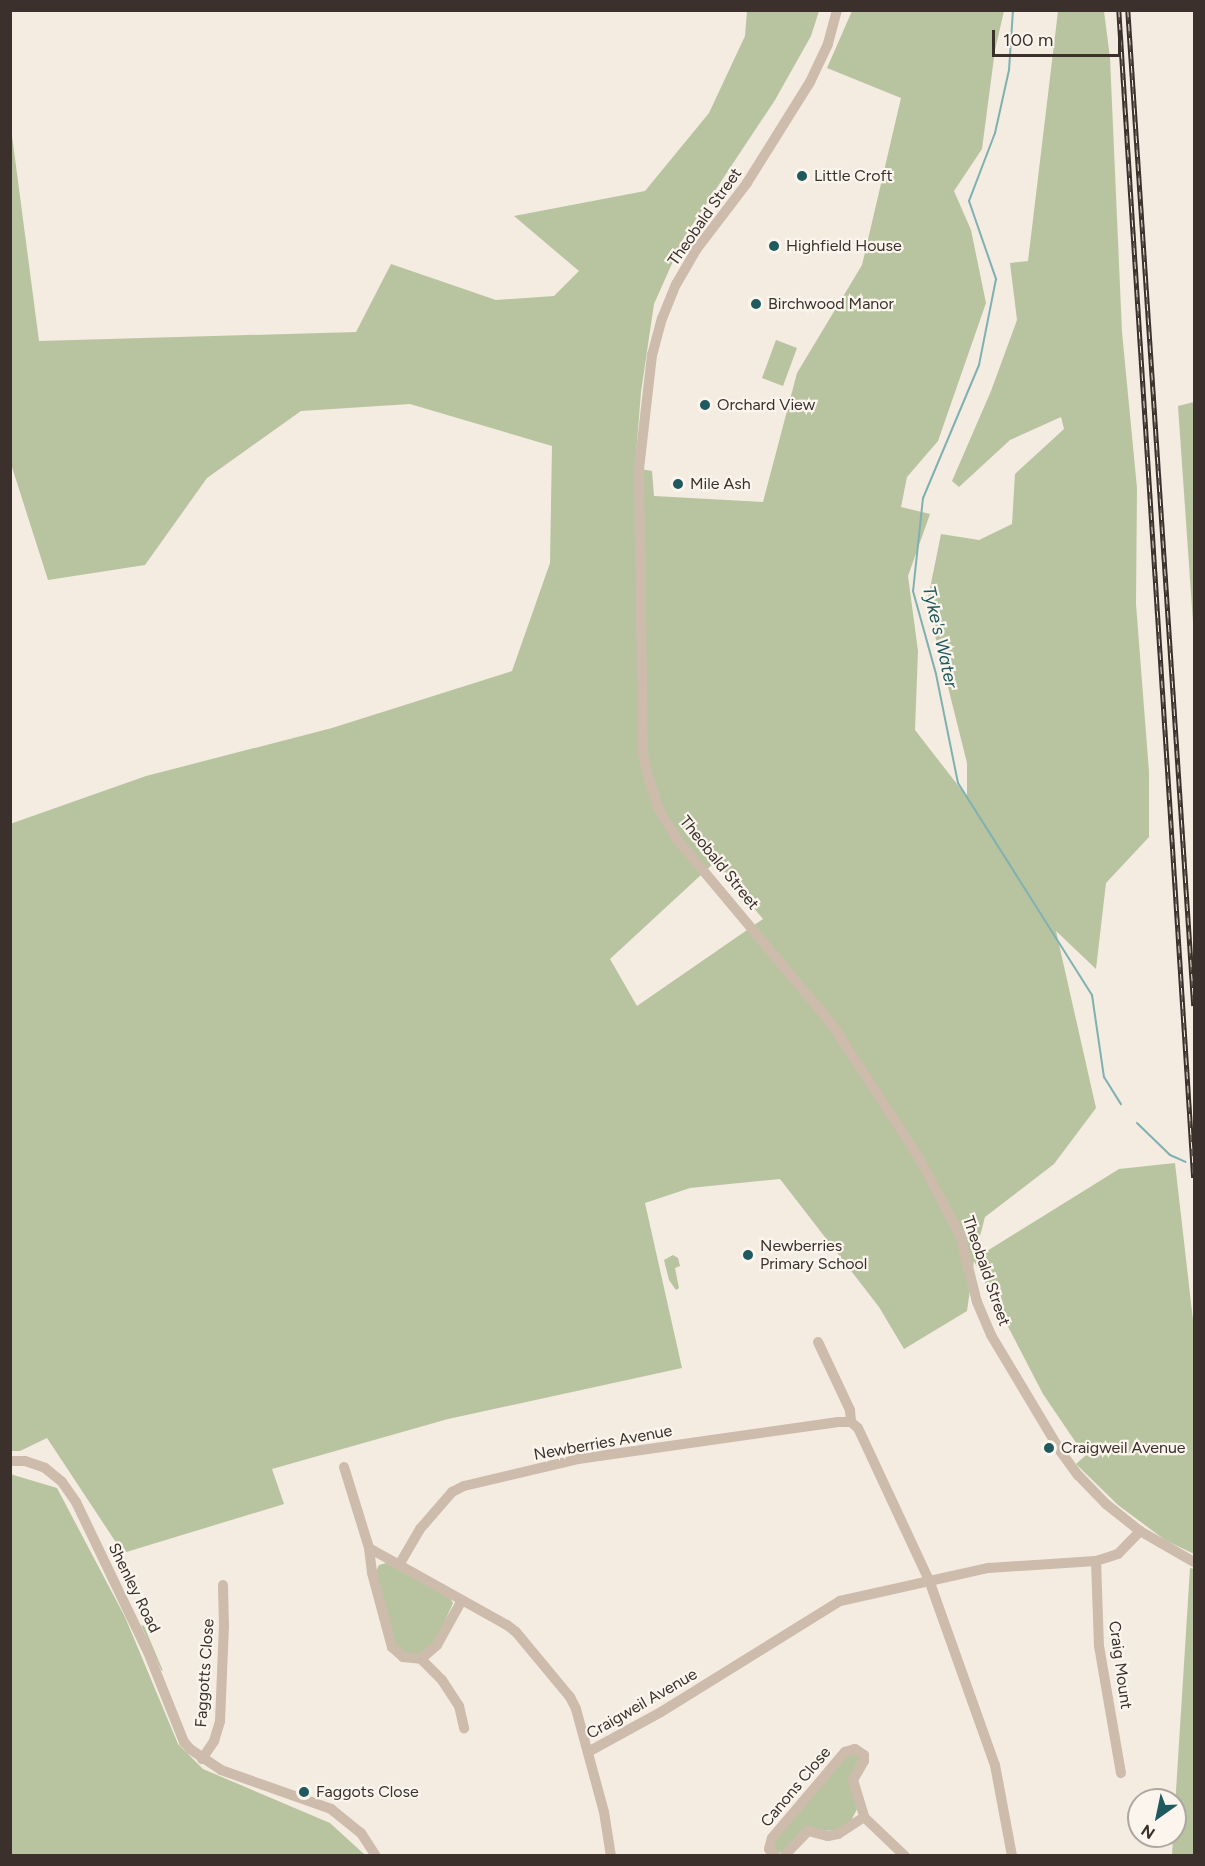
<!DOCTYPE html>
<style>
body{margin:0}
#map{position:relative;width:1205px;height:1866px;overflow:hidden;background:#f4ebe1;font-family:Figtree,sans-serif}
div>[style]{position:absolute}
.green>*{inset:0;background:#b8c4a0}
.stream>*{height:2px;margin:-1px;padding:0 1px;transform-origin:1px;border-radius:1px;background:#7fb0b2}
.minor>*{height:10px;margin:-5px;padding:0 5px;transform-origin:5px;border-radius:5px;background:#cdbbac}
.rail>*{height:4.5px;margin-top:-2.25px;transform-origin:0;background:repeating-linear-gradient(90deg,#fbf5ee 0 7px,#3b302b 0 14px);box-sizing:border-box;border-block:2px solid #3b302b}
.dots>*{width:16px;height:16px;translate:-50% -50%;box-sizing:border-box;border:3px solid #fbf5ee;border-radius:50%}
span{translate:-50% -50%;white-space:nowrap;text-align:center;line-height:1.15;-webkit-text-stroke:4.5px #fbf5ee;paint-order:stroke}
.poi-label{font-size:16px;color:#3b302b}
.left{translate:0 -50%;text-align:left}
.street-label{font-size:16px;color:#3b302b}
.water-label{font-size:18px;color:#1f5a5e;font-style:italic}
.frame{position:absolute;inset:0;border:12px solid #3b302b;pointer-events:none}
.north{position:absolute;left:1127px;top:1788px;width:60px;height:60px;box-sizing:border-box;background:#fbf5ee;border:2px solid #aea6a0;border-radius:50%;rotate:213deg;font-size:16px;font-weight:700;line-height:24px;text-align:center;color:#3b302b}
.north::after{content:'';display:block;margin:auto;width:21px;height:27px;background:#1f5a5e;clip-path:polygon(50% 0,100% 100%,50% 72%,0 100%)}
.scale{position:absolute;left:992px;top:30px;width:129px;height:27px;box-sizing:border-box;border:3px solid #3b302b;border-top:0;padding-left:8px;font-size:18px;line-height:21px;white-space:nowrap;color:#3b302b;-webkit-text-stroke:4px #fbf5ee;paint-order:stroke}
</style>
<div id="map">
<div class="green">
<div style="clip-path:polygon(evenodd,747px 11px,819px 11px,811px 36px,775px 100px,683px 239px,654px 304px,641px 392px,635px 468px,652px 471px,654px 496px,763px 502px,797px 373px,862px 265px,901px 98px,827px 68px,852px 11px,1004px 11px,995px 50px,982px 149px,954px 191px,971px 230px,986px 303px,938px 441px,907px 477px,901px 507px,930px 514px,908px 576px,918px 651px,915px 730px,967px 797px,967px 763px,927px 603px,941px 534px,979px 540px,1012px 524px,1015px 474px,1064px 429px,1061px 417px,1010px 440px,959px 487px,952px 481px,991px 391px,1017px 320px,1010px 263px,1028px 261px,1058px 11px,1104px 11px,1110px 58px,1122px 332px,1137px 488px,1136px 604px,1149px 772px,1149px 837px,1106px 883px,1096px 969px,1056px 931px,1096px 1108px,1054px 1164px,985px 1217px,974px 1259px,1119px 1169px,1175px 1163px,1194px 1329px,1194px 1554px,1165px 1540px,1118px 1505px,1076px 1464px,1085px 1456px,1043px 1394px,974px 1261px,967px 1311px,904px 1349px,879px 1307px,780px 1179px,690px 1188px,645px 1203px,682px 1368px,448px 1419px,272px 1469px,284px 1504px,123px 1553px,47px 1438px,20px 1451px,11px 1451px,10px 824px,146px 776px,332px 728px,512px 671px,550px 563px,552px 446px,410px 404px,301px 411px,207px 478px,145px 565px,48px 580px,11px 464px,11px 128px,39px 341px,356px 332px,391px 264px,496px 300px,554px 296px,579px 271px,514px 216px,645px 191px,709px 113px,745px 36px,747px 11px,715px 862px,763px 919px,637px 1006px,610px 959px,715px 862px)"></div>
<div style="clip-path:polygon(776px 340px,797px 348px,783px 386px,762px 378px)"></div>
<div style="clip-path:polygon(1194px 402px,1194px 637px,1178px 406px)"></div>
<div style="clip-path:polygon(673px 1255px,678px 1258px,680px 1266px,675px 1268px,679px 1288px,676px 1290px,669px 1280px,664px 1260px)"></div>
<div style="clip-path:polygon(10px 1474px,57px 1488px,125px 1617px,178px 1744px,203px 1769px,330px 1823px,365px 1855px,11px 1855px)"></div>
<div style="clip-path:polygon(386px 1563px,450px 1598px,453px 1603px,434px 1645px,420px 1655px,407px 1655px,395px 1647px,376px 1571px,379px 1565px)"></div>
<div style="clip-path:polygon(1190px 1568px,1194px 1569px,1194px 1855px,1172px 1855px)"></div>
<div style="clip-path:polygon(141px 1625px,144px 1626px,163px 1671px,161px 1670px)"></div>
<div style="clip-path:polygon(850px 1752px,861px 1756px,851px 1775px,857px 1809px,850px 1823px,838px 1830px,819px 1831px,777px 1854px,771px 1844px)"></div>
</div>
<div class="stream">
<div style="left:1013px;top:10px;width:60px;rotate:93.8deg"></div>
<div style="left:1009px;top:70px;width:65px;rotate:102.5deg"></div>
<div style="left:995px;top:133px;width:73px;rotate:110.9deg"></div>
<div style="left:969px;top:201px;width:83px;rotate:70.9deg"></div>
<div style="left:996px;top:279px;width:88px;rotate:101.2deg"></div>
<div style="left:979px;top:365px;width:144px;rotate:112.8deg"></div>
<div style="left:923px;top:498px;width:94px;rotate:96.1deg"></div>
<div style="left:913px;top:591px;width:86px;rotate:74.5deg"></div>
<div style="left:936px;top:674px;width:111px;rotate:78.6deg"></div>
<div style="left:958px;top:783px;width:251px;rotate:57.7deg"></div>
<div style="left:1092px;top:995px;width:83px;rotate:81.7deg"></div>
<div style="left:1104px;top:1077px;width:32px;rotate:58deg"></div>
<div style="left:1137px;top:1123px;width:46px;rotate:44.1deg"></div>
<div style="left:1170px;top:1155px;width:17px;rotate:24deg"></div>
</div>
<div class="minor">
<div style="left:837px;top:10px;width:35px;rotate:105deg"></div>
<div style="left:828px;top:44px;width:42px;rotate:115.3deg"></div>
<div style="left:810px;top:82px;width:119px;rotate:122deg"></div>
<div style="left:747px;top:183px;width:84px;rotate:127.3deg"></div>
<div style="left:696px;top:250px;width:39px;rotate:120deg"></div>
<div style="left:676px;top:284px;width:37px;rotate:112deg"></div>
<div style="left:662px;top:318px;width:38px;rotate:105deg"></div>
<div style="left:652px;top:355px;width:115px;rotate:96.5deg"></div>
<div style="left:639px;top:469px;width:284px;rotate:89.2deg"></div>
<div style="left:643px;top:753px;width:19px;rotate:78deg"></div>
<div style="left:647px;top:772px;width:38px;rotate:73deg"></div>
<div style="left:658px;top:808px;width:35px;rotate:59deg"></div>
<div style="left:676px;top:838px;width:245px;rotate:50.1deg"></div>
<div style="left:833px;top:1026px;width:158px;rotate:56.9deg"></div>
<div style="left:919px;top:1158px;width:87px;rotate:62deg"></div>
<div style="left:960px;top:1235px;width:69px;rotate:75.8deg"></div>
<div style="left:977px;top:1302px;width:36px;rotate:67deg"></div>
<div style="left:991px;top:1335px;width:136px;rotate:59.1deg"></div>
<div style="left:1061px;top:1452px;width:29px;rotate:54deg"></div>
<div style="left:1078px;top:1475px;width:40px;rotate:46deg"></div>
<div style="left:1106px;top:1504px;width:43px;rotate:38.5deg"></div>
<div style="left:1140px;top:1531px;width:62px;rotate:29.9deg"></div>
<div style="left:818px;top:1342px;width:75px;rotate:64.8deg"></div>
<div style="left:850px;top:1410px;width:12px;rotate:85deg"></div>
<div style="left:851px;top:1422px;width:9px;rotate:41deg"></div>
<div style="left:858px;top:1428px;width:168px;rotate:65deg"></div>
<div style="left:929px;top:1580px;width:196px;rotate:70.4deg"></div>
<div style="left:995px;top:1765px;width:93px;rotate:79.4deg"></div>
<div style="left:10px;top:1461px;width:15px"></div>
<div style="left:25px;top:1461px;width:21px;rotate:19deg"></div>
<div style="left:45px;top:1468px;width:22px;rotate:39deg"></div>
<div style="left:62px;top:1482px;width:24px;rotate:55deg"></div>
<div style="left:76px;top:1502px;width:166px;rotate:64.4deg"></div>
<div style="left:148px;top:1652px;width:97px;rotate:68.2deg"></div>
<div style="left:184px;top:1742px;width:9px;rotate:49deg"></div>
<div style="left:190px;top:1749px;width:37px;rotate:34deg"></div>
<div style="left:221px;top:1770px;width:117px;rotate:19.5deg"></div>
<div style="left:331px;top:1809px;width:38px;rotate:39deg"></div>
<div style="left:361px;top:1833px;width:27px;rotate:57deg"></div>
<div style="left:344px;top:1467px;width:85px;rotate:72.8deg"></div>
<div style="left:369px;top:1548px;width:158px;rotate:29.2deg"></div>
<div style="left:507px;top:1625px;width:11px;rotate:38deg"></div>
<div style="left:516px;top:1632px;width:85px;rotate:50.3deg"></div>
<div style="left:570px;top:1697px;width:13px;rotate:63deg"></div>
<div style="left:576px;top:1709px;width:107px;rotate:74.8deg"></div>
<div style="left:604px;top:1812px;width:45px;rotate:81deg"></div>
<div style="left:369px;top:1548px;width:25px;rotate:83deg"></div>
<div style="left:372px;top:1573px;width:77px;rotate:74.9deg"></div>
<div style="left:392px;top:1647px;width:15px;rotate:42deg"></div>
<div style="left:403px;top:1657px;width:18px;rotate:6deg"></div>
<div style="left:421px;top:1659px;width:30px;rotate:45deg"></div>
<div style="left:442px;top:1680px;width:31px;rotate:57deg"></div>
<div style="left:459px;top:1706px;width:23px;rotate:77deg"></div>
<div style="left:1096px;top:1561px;width:85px;rotate:88deg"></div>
<div style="left:1099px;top:1646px;width:129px;rotate:80.2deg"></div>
<div style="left:399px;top:1565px;width:42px;rotate:-59.7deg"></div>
<div style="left:420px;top:1529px;width:49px;rotate:-49.1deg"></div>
<div style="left:452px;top:1492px;width:13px;rotate:-27deg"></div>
<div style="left:464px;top:1486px;width:117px;rotate:-13.3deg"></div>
<div style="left:578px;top:1459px;width:263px;rotate:-8.1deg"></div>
<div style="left:838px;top:1422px;width:13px"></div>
<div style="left:421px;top:1659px;width:21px;rotate:-41deg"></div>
<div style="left:437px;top:1645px;width:51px;rotate:-60.9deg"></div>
<div style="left:588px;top:1752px;width:83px;rotate:-28.7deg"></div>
<div style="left:661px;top:1712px;width:211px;rotate:-31.8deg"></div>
<div style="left:840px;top:1601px;width:152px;rotate:-12.6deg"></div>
<div style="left:988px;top:1568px;width:108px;rotate:-3.7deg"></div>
<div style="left:1096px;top:1561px;width:23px;rotate:-18deg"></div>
<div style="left:1118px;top:1554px;width:32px;rotate:-46deg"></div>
<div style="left:202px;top:1759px;width:22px;rotate:-56deg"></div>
<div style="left:214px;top:1741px;width:21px;rotate:-73deg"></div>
<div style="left:220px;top:1721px;width:94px;rotate:-87.6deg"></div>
<div style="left:224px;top:1627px;width:42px;rotate:-91.4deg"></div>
<div style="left:775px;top:1856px;width:9px;rotate:-131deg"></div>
<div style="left:769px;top:1849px;width:11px;rotate:-75deg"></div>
<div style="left:772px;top:1838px;width:113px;rotate:-49.7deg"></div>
<div style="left:845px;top:1752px;width:10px;rotate:-17deg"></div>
<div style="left:855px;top:1749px;width:11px;rotate:34deg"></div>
<div style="left:864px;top:1755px;width:6px;rotate:90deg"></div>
<div style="left:864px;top:1761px;width:22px;rotate:120deg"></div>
<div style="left:853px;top:1780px;width:39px;rotate:73deg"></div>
<div style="left:864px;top:1817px;width:57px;rotate:43.6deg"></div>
<div style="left:784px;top:1856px;width:35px;rotate:-46deg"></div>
<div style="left:808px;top:1831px;width:21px;rotate:14deg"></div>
<div style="left:828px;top:1836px;width:10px;rotate:-11deg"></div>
<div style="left:838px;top:1834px;width:31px;rotate:-33deg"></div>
</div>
<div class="rail">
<div style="left:1119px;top:10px;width:1170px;rotate:86.33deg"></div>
<div style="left:1128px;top:10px;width:998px;rotate:86.21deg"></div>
</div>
<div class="dots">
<div style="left:802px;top:176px;background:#1f5a5e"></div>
<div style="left:774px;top:246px;background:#1f5a5e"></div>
<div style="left:756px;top:304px;background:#1f5a5e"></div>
<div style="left:705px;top:405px;background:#1f5a5e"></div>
<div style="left:678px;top:484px;background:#1f5a5e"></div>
<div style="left:748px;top:1255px;background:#1f5a5e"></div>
<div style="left:1049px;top:1448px;background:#1f5a5e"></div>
<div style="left:304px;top:1792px;background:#1f5a5e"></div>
</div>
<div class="poi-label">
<span class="left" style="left:814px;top:176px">Little Croft</span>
<span class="left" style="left:786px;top:246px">Highfield House</span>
<span class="left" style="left:768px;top:304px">Birchwood Manor</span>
<span class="left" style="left:717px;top:405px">Orchard View</span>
<span class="left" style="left:690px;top:484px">Mile Ash</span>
<span class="left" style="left:760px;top:1255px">Newberries<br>Primary School</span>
<span class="left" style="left:1061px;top:1448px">Craigweil Avenue</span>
<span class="left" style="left:316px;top:1792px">Faggots Close</span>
</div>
<div class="street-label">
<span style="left:705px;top:217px;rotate:-55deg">Theobald Street</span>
<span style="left:719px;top:863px;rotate:51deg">Theobald Street</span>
<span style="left:986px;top:1271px;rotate:71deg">Theobald Street</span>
<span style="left:603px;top:1443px;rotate:-10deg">Newberries Avenue</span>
<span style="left:134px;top:1588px;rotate:64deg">Shenley Road</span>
<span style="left:1120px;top:1665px;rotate:82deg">Craig Mount</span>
<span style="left:205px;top:1673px;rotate:-86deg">Faggotts Close</span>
<span style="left:642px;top:1704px;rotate:-30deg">Craigweil Avenue</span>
<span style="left:796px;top:1787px;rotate:-50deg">Canons Close</span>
</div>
<div class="water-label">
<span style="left:940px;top:637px;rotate:77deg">Tyke's Water</span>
</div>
<div class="frame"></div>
<div class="north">N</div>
<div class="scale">100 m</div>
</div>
